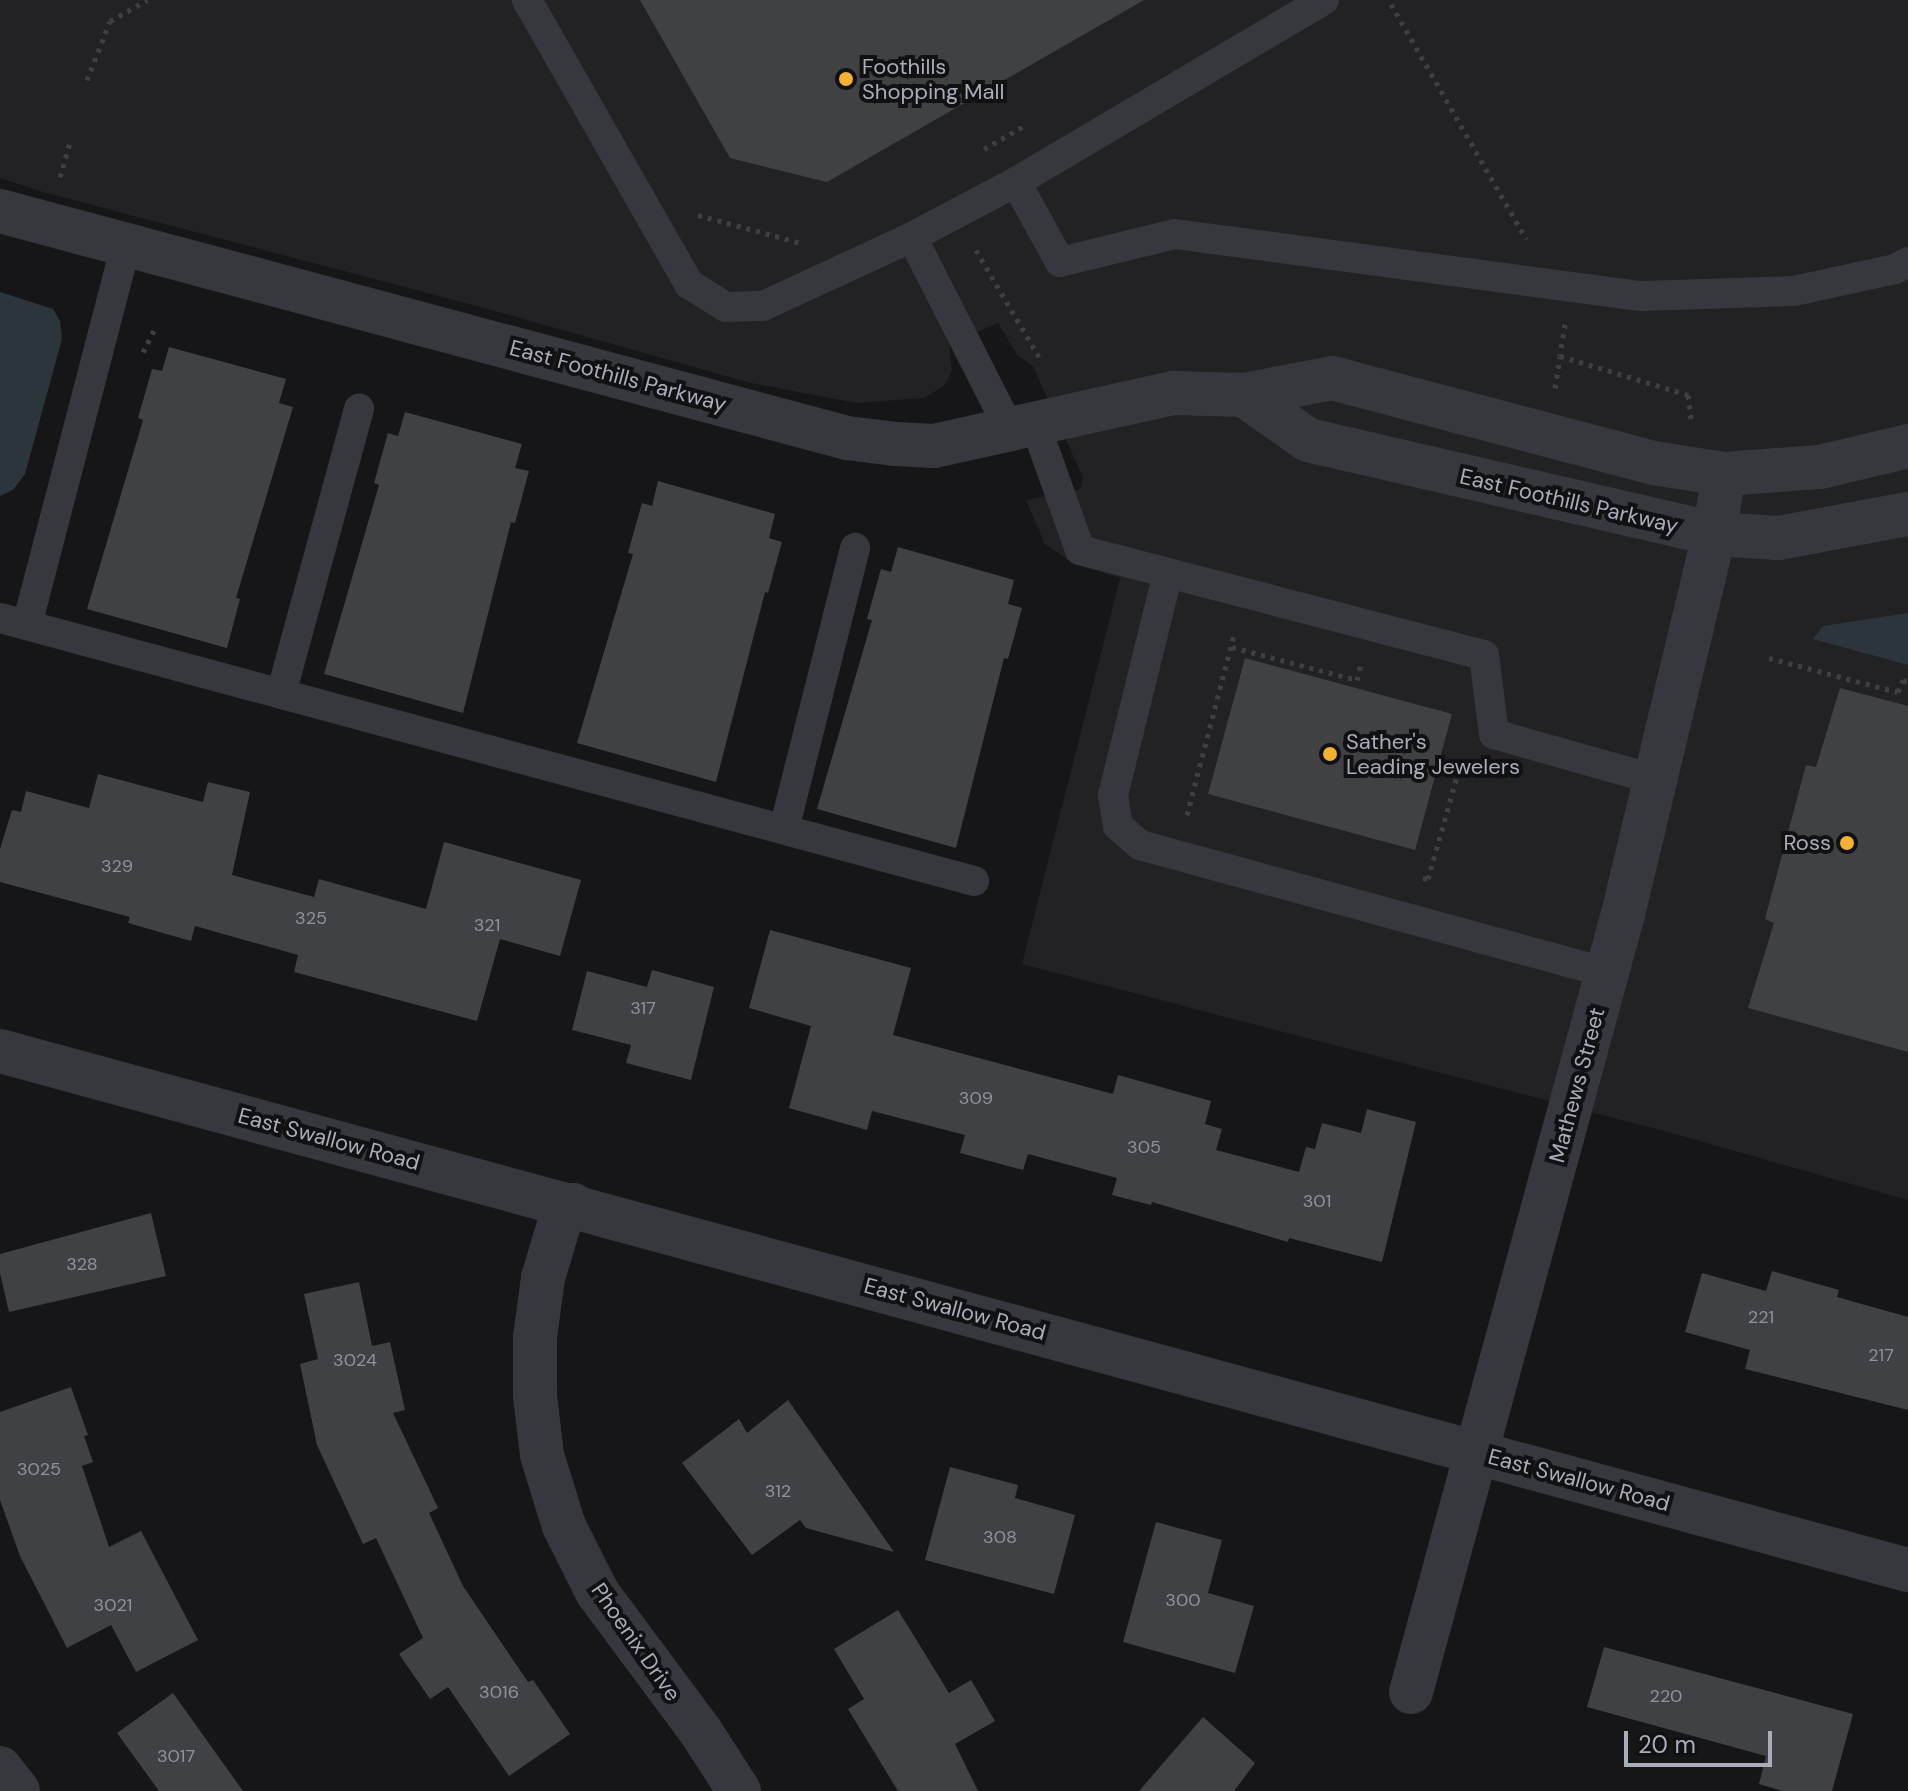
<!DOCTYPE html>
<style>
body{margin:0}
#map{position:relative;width:1908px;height:1791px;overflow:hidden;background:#161618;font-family:"DM Sans",sans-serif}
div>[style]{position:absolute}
.built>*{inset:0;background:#222225}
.water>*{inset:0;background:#2c353c}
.building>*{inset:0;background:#404145}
.path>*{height:5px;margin-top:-2.5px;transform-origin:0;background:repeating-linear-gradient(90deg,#3d3f44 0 4px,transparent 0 10px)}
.service>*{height:30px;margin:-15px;padding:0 15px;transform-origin:15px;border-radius:15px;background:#37383d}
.minor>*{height:44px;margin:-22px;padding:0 22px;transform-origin:22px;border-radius:22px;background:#37383d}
.dots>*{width:22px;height:22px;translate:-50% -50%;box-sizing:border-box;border:4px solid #111113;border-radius:50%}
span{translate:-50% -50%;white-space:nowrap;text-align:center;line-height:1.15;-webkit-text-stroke:8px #111113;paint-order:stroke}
.number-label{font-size:18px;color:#8e929b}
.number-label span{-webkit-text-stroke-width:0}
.poi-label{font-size:22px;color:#a8adb8}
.left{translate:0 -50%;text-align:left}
.right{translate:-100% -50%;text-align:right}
.street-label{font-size:22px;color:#a8adb8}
.scale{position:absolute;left:1624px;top:1731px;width:148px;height:36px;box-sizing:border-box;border:4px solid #a8adb8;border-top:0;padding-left:10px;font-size:24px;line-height:28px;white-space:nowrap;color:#a8adb8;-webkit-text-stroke:6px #111113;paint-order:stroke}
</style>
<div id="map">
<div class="built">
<div style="clip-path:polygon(0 0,1908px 0,1908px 1200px,1661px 1130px,1022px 964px,1120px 578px,1074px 564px,1045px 544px,1026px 500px,1081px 489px,1083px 478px,1033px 366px,1017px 355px,998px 323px,949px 345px,952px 370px,945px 385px,924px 398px,856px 403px,751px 383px,477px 306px,43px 192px,0 178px)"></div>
</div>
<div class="water">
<div style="clip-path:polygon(0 292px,53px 309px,60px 321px,62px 339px,25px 474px,13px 490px,0 496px)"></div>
<div style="clip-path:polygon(1908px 613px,1908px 665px,1813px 639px,1823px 626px)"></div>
</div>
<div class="building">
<div style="clip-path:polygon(640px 0,1144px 0,827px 182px,730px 158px)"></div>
<div style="clip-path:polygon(169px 347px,286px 379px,279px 403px,293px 407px,236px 598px,240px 599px,227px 648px,87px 609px,143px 420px,138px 418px,152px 369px,162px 371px)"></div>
<div style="clip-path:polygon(405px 412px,522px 444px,515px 468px,529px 471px,515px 523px,511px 522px,463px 713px,324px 674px,379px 485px,374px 483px,388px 433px,398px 436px)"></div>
<div style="clip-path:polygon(658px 481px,775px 514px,769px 538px,782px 542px,768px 593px,765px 592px,716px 782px,577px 743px,633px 554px,628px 553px,642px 503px,652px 506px)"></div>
<div style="clip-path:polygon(898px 547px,1014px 580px,1008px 604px,1022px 608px,1008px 659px,1004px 658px,956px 848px,817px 809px,872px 620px,867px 619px,881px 569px,891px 572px)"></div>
<div style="clip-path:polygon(1245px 658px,1452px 714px,1415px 850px,1208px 794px)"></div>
<div style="clip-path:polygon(1840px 688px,1908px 706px,1908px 1052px,1748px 1008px,1774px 923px,1765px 919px,1806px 765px,1816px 767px)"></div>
<div style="clip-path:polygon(98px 774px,203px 802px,208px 782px,250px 792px,232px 875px,314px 897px,319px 879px,426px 909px,444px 842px,581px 880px,560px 956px,500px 939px,477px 1021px,294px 972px,298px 955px,195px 926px,191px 941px,128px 923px,130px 917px,0 882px,0 849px,12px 810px,21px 812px,26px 791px,89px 808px)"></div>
<div style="clip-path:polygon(770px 930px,911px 968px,893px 1035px,1113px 1094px,1118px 1075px,1211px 1101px,1205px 1124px,1222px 1129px,1216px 1150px,1299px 1172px,1306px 1147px,1315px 1149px,1322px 1123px,1361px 1133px,1367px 1109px,1416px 1122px,1382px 1262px,1289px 1238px,1288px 1242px,1152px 1202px,1151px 1205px,1112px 1195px,1117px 1178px,1028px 1154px,1023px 1170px,960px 1153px,965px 1135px,872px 1111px,867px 1130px,789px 1108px,811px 1026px,749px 1008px)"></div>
<div style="clip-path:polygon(652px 970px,714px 987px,691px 1080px,626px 1063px,631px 1045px,572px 1030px,587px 971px,647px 987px)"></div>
<div style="clip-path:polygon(151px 1213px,166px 1276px,9px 1312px,0 1273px,0 1254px)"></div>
<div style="clip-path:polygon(1772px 1271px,1839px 1290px,1837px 1297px,1908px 1317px,1908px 1410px,1745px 1369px,1750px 1350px,1685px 1332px,1702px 1273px,1766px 1291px)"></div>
<div style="clip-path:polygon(359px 1282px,372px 1346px,390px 1342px,405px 1410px,393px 1413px,438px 1508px,429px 1513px,463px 1586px,528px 1682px,533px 1680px,570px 1734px,509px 1776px,448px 1687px,430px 1699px,399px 1654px,423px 1638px,376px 1538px,363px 1544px,317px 1445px,300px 1364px,318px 1359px,304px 1294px)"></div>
<div style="clip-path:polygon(71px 1387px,88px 1435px,84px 1436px,93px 1462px,82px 1466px,109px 1547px,141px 1531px,198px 1640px,136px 1672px,111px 1625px,67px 1648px,20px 1556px,0 1500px,0 1412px)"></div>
<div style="clip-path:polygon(788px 1400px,894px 1552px,806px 1528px,800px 1520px,752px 1555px,682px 1463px,739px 1419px,747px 1433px)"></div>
<div style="clip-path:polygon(950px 1467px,1018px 1485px,1015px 1498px,1075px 1515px,1054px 1594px,925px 1560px)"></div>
<div style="clip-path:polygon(1156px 1522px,1222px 1540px,1208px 1593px,1254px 1606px,1235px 1673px,1123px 1642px)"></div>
<div style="clip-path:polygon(898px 1610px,949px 1693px,971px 1680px,995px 1721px,955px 1744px,978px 1791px,898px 1791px,848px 1709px,864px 1699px,834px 1649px)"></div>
<div style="clip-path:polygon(1604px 1647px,1853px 1714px,1832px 1791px,1783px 1791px,1759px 1784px,1766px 1756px,1587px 1707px)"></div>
<div style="clip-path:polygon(173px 1693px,243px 1791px,159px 1791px,117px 1733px)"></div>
<div style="clip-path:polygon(1203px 1717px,1255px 1763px,1234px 1791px,1139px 1791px)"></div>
</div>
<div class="path">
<div style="left:1391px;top:4px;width:271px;rotate:60.1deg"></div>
<div style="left:87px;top:80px;width:63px;rotate:-68.7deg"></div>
<div style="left:110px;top:21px;width:43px;rotate:-29.6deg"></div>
<div style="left:984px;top:149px;width:46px;rotate:-29.9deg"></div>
<div style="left:60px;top:177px;width:37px;rotate:-74deg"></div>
<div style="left:698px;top:215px;width:107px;rotate:15.2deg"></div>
<div style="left:976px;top:250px;width:124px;rotate:59.5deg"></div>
<div style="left:1565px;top:324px;width:32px;rotate:99deg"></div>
<div style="left:1560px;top:356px;width:134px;rotate:16.9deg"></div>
<div style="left:1688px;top:395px;width:25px;rotate:83deg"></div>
<div style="left:143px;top:352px;width:27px;rotate:-63deg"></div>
<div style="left:1555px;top:388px;width:32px;rotate:-81deg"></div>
<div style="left:1232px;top:647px;width:129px;rotate:14.8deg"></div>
<div style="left:1357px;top:680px;width:16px;rotate:-76deg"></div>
<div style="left:1769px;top:658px;width:133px;rotate:14.8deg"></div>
<div style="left:1898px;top:692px;width:13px;rotate:-67deg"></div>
<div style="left:1903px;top:680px;width:5px;rotate:22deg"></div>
<div style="left:1187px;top:815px;width:190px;rotate:-75.4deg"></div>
<div style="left:1423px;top:878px;width:5px;rotate:11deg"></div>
<div style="left:1428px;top:879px;width:125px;rotate:-74.2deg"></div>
</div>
<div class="service">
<div style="left:527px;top:0;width:327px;rotate:60.3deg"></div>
<div style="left:689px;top:284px;width:44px;rotate:31.9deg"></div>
<div style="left:726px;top:307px;width:37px;rotate:-2deg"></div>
<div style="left:763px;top:306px;width:164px;rotate:-24.8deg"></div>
<div style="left:912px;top:237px;width:118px;rotate:-27.9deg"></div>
<div style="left:1016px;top:182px;width:358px;rotate:-30.6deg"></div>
<div style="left:1016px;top:182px;width:91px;rotate:61.2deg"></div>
<div style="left:1060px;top:262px;width:118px;rotate:-13.7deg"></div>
<div style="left:1175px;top:234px;width:471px;rotate:7.6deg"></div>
<div style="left:1642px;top:296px;width:152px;rotate:-1.9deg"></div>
<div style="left:1794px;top:291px;width:103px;rotate:-12.3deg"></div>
<div style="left:1895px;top:269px;width:15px;rotate:-28deg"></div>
<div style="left:912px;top:237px;width:216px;rotate:63.1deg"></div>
<div style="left:1034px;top:421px;width:137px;rotate:70.4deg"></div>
<div style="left:1080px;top:550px;width:417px;rotate:14.6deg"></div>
<div style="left:1484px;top:655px;width:80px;rotate:82.8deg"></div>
<div style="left:1494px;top:734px;width:169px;rotate:15.8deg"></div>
<div style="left:1168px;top:573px;width:229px;rotate:103.9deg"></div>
<div style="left:1113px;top:795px;width:31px;rotate:81deg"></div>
<div style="left:1118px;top:826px;width:29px;rotate:41deg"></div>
<div style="left:1140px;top:845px;width:484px;rotate:15.3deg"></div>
<div style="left:0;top:618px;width:1009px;rotate:15.11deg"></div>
<div style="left:27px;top:625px;width:394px;rotate:-75.4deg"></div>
<div style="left:281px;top:694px;width:296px;rotate:-74.7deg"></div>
<div style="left:784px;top:829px;width:290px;rotate:-75.8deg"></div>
</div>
<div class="minor">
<div style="left:0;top:211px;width:877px;rotate:15deg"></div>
<div style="left:847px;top:438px;width:48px;rotate:7.1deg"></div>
<div style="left:895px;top:444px;width:39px;rotate:3deg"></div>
<div style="left:934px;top:446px;width:246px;rotate:-12.5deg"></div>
<div style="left:1174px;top:393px;width:70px;rotate:1.6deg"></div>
<div style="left:1244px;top:395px;width:90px;rotate:-10.9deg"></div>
<div style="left:1332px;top:378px;width:332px;rotate:14.8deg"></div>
<div style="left:1653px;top:463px;width:72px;rotate:8.8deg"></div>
<div style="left:1724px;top:474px;width:96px;rotate:-4.2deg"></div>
<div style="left:1820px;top:467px;width:90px;rotate:-13.4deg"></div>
<div style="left:1244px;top:395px;width:78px;rotate:35.1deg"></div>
<div style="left:1308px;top:440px;width:417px;rotate:13deg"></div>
<div style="left:1714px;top:534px;width:64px;rotate:3.6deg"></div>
<div style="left:1778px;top:538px;width:132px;rotate:-10.5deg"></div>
<div style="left:0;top:1051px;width:1977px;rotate:15.22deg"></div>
<div style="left:574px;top:1205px;width:21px;rotate:131deg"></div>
<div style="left:560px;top:1221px;width:59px;rotate:106.6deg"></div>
<div style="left:543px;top:1278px;width:60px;rotate:97.7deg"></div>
<div style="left:535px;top:1337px;width:59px;rotate:90deg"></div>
<div style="left:535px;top:1396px;width:59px;rotate:83.2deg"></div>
<div style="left:542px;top:1455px;width:74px;rotate:72.8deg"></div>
<div style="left:564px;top:1526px;width:74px;rotate:63.4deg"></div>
<div style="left:597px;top:1592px;width:174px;rotate:53.4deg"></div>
<div style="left:701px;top:1732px;width:70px;rotate:57.2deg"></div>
<div style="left:1411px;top:1692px;width:806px;rotate:-74.76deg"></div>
<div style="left:1623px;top:914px;width:391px;rotate:-76.5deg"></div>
<div style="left:1714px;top:534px;width:61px;rotate:-80.5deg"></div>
<div style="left:0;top:1768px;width:29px;rotate:52deg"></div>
</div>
<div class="dots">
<div style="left:846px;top:79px;background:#f2b134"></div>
<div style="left:1330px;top:754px;background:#f2b134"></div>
<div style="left:1847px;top:843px;background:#f2b134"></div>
</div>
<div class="number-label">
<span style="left:117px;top:866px">329</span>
<span style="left:311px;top:918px">325</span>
<span style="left:487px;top:925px">321</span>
<span style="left:643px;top:1008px">317</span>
<span style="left:976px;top:1098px">309</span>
<span style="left:1144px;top:1147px">305</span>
<span style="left:1317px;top:1201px">301</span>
<span style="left:82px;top:1264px">328</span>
<span style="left:1761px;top:1317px">221</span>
<span style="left:1881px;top:1355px">217</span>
<span style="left:355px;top:1360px">3024</span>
<span style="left:39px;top:1469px">3025</span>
<span style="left:778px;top:1491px">312</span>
<span style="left:1000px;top:1537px">308</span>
<span style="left:1183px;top:1600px">300</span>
<span style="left:113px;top:1605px">3021</span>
<span style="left:499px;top:1692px">3016</span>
<span style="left:1666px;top:1696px">220</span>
<span style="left:176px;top:1756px">3017</span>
</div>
<div class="poi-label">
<span class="left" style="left:862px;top:79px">Foothills<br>Shopping Mall</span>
<span class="left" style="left:1346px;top:754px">Sather's<br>Leading Jewelers</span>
<span class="right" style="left:1831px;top:843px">Ross</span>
</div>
<div class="street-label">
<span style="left:618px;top:376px;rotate:15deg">East Foothills Parkway</span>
<span style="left:1569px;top:501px;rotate:13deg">East Foothills Parkway</span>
<span style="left:1577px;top:1085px;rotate:-75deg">Mathews Street</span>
<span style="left:329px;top:1139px;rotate:15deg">East Swallow Road</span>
<span style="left:955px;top:1309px;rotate:15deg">East Swallow Road</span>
<span style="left:1579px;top:1480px;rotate:15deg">East Swallow Road</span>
<span style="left:636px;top:1642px;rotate:55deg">Phoenix Drive</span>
</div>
<div class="scale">20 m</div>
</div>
